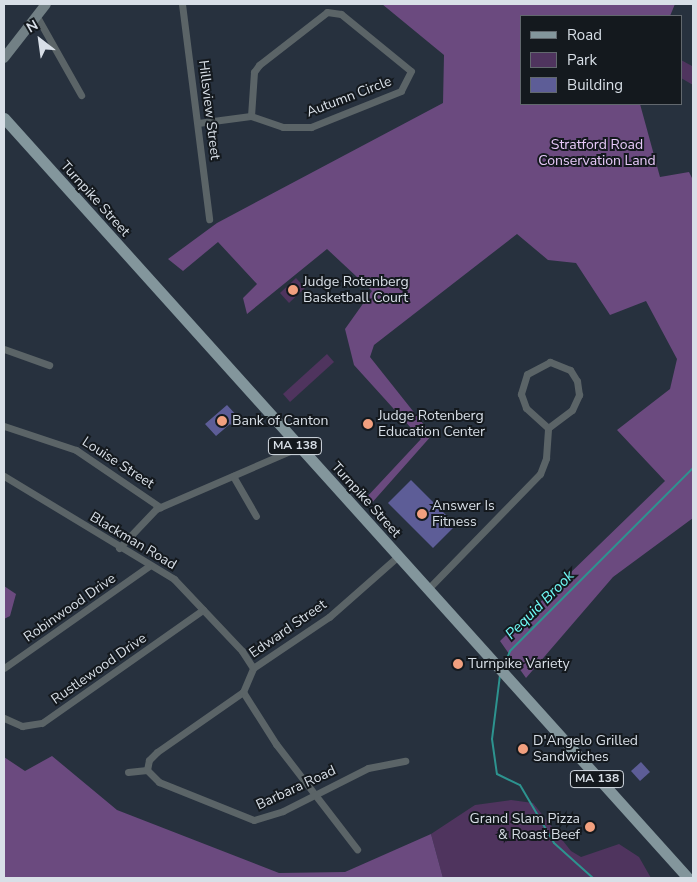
<!DOCTYPE html>
<style>
body{margin:0}
#map{position:relative;width:697px;height:882px;overflow:hidden;background:#27313e;font-family:"Nunito Sans",sans-serif}
div>[style]{position:absolute}
.green>*{inset:0;background:#4f345e}
.forest>*{inset:0;background:#6b4a7f}
.stream>*{height:2px;margin:-1px;padding:0 1px;transform-origin:1px;border-radius:1px;background:#2d938f}
.building>*{inset:0;background:#5d5d97}
.street>*{height:7px;margin:-3.5px;padding:0 3.5px;transform-origin:3.5px;border-radius:3.5px;background:#5b6467}
.secondary>*{height:10px;margin:-5px;padding:0 5px;transform-origin:5px;border-radius:5px;background:#728085}
.primary>*{height:11px;margin:-5.5px;padding:0 5.5px;transform-origin:5.5px;border-radius:5.5px;background:#83969c}
.dots>*{width:14px;height:14px;translate:-50% -50%;box-sizing:border-box;border:2px solid #14191e;border-radius:50%}
span{translate:-50% -50%;white-space:nowrap;text-align:center;line-height:1.15;-webkit-text-stroke:4px #14191e;paint-order:stroke}
.shield-label span{padding:1px 4px;background:#14191e;border:1px solid;border-radius:4px;-webkit-text-stroke-width:0}
.shield-label{font-size:12px;color:#d8dfe7;font-weight:700}
.street-label{font-size:14px;color:#d8dfe7}
.park-label{font-size:14px;color:#e7c9f9}
.poi-label{font-size:14px;color:#d8dfe7}
.left{translate:0 -50%;text-align:left}
.right{translate:-100% -50%;text-align:right}
.water-label{font-size:15px;color:#70fbf6;font-style:italic}
.frame{position:absolute;inset:0;border:5px solid #d8dfe7;pointer-events:none}
.legend{position:absolute;left:520px;top:15px;width:162px;height:90px;box-sizing:border-box;background:#14191e;border:1px solid #62686e;margin:0;padding:6px 9px;list-style:none;font-size:15px;color:#d8dfe7}
.legend li{display:flex;align-items:center;gap:10px;height:25px}
.legend b{width:25px;border:1px solid #62686e}
.north{position:absolute;left:15px;top:15px;width:50px;height:50px;-webkit-text-stroke:4px #14191e;paint-order:stroke;rotate:330deg;font-size:14px;font-weight:700;line-height:20px;text-align:center;color:#d8dfe7}
.north::after{content:'';display:block;margin:auto;width:18px;height:22px;background:#d8dfe7;clip-path:polygon(50% 0,100% 100%,50% 72%,0 100%)}
</style>
<div id="map">
<div class="green">
<div style="clip-path:polygon(681px 60px,692px 66px,693px 63px,693px 85px,681px 78px)"></div>
<div style="clip-path:polygon(296px 278px,305px 288px,289px 303px,280px 293px)"></div>
<div style="clip-path:polygon(327px 354px,334px 362px,290px 402px,283px 394px)"></div>
<div style="clip-path:polygon(511px 800px,533px 803px,571px 851px,581px 857px,619px 844px,639px 857px,651px 878px,443px 878px,431px 834px,475px 805px)"></div>
</div>
<div class="forest">
<div style="clip-path:polygon(382px 4px,675px 4px,670px 16px,521px 16px,521px 104px,640px 104px,660px 177px,689px 172px,693px 180px,693px 518px,613px 577px,526px 678px,500px 641px,665px 481px,617px 430px,670px 389px,677px 359px,646px 301px,610px 315px,576px 263px,548px 260px,517px 234px,374px 345px,370px 357px,432px 435px,370px 505px,365px 499px,421px 439px,354px 365px,345px 329px,372px 291px,327px 249px,247px 314px,243px 298px,257px 284px,218px 242px,183px 271px,168px 259px,217px 223px,443px 103px,444px 55px)"></div>
<div style="clip-path:polygon(4px 586px,16px 594px,10px 616px,4px 619px)"></div>
<div style="clip-path:polygon(52px 756px,117px 810px,279px 873px,345px 872px,431px 834px,443px 878px,4px 878px,4px 757px,25px 771px)"></div>
</div>
<div class="stream">
<div style="left:504px;top:666px;width:16px;rotate:-68deg"></div>
<div style="left:510px;top:651px;width:259px;rotate:-45deg"></div>
<div style="left:500px;top:675px;width:64px;rotate:97.1deg"></div>
<div style="left:492px;top:739px;width:35px;rotate:82deg"></div>
<div style="left:497px;top:774px;width:25px;rotate:26deg"></div>
<div style="left:520px;top:785px;width:67px;rotate:59.6deg"></div>
<div style="left:554px;top:843px;width:52px;rotate:41.9deg"></div>
</div>
<div class="building">
<div style="clip-path:polygon(227px 405px,238px 417px,235px 420px,238px 424px,233px 427px,230px 424px,216px 436px,205px 424px)"></div>
<div style="clip-path:polygon(411px 480px,456px 525px,433px 548px,388px 503px)"></div>
<div style="clip-path:polygon(641px 762px,650px 772px,640px 781px,631px 771px)"></div>
</div>
<div class="street">
<div style="left:182px;top:4px;width:217px;rotate:82.8deg"></div>
<div style="left:36px;top:15px;width:92px;rotate:60.6deg"></div>
<div style="left:198px;top:123px;width:53px;rotate:-7.5deg"></div>
<div style="left:251px;top:116px;width:44px;rotate:-86.1deg"></div>
<div style="left:254px;top:72px;width:9px;rotate:-54deg"></div>
<div style="left:259px;top:65px;width:86px;rotate:-37.9deg"></div>
<div style="left:327px;top:12px;width:14px;rotate:8deg"></div>
<div style="left:341px;top:14px;width:90px;rotate:39.2deg"></div>
<div style="left:411px;top:71px;width:22px;rotate:117deg"></div>
<div style="left:401px;top:91px;width:97px;rotate:158.2deg"></div>
<div style="left:311px;top:127px;width:28px;rotate:180deg"></div>
<div style="left:283px;top:127px;width:34px;rotate:-161deg"></div>
<div style="left:4px;top:349px;width:48px;rotate:19.6deg"></div>
<div style="left:4px;top:426px;width:76px;rotate:18.4deg"></div>
<div style="left:76px;top:450px;width:102px;rotate:34.2deg"></div>
<div style="left:4px;top:476px;width:199px;rotate:31.2deg"></div>
<div style="left:174px;top:579px;width:99px;rotate:46.6deg"></div>
<div style="left:242px;top:651px;width:20px;rotate:57deg"></div>
<div style="left:233px;top:476px;width:46px;rotate:60.1deg"></div>
<div style="left:119px;top:548px;width:54px;rotate:-46.5deg"></div>
<div style="left:156px;top:509px;width:154px;rotate:-23.4deg"></div>
<div style="left:427px;top:590px;width:162px;rotate:-45.8deg"></div>
<div style="left:540px;top:474px;width:17px;rotate:-69deg"></div>
<div style="left:546px;top:458px;width:30px;rotate:-86deg"></div>
<div style="left:548px;top:428px;width:30px;rotate:-37deg"></div>
<div style="left:572px;top:410px;width:17px;rotate:-65deg"></div>
<div style="left:579px;top:395px;width:14px;rotate:-98deg"></div>
<div style="left:577px;top:381px;width:13px;rotate:-122deg"></div>
<div style="left:570px;top:370px;width:22px;rotate:-158deg"></div>
<div style="left:550px;top:362px;width:26px;rotate:152deg"></div>
<div style="left:527px;top:374px;width:21px;rotate:107deg"></div>
<div style="left:521px;top:394px;width:15px;rotate:70deg"></div>
<div style="left:526px;top:408px;width:30px;rotate:42deg"></div>
<div style="left:4px;top:668px;width:177px;rotate:-35.1deg"></div>
<div style="left:243px;top:692px;width:62px;rotate:57.6deg"></div>
<div style="left:276px;top:744px;width:133px;rotate:52.4deg"></div>
<div style="left:4px;top:718px;width:20px;rotate:24deg"></div>
<div style="left:22px;top:726px;width:20px;rotate:-9deg"></div>
<div style="left:42px;top:723px;width:197px;rotate:-35.1deg"></div>
<div style="left:147px;top:770px;width:17px;rotate:45deg"></div>
<div style="left:159px;top:782px;width:102px;rotate:21.8deg"></div>
<div style="left:254px;top:820px;width:30px;rotate:-17deg"></div>
<div style="left:283px;top:811px;width:95px;rotate:-26.8deg"></div>
<div style="left:368px;top:768px;width:38px;rotate:-11deg"></div>
<div style="left:128px;top:772px;width:19px;rotate:-6deg"></div>
<div style="left:147px;top:770px;width:10px;rotate:-79deg"></div>
<div style="left:149px;top:760px;width:11px;rotate:-45deg"></div>
<div style="left:157px;top:752px;width:105px;rotate:-34.9deg"></div>
<div style="left:243px;top:692px;width:26px;rotate:-67deg"></div>
<div style="left:253px;top:668px;width:92px;rotate:-33.9deg"></div>
<div style="left:329px;top:617px;width:91px;rotate:-41.4deg"></div>
</div>
<div class="secondary">
<div style="left:4px;top:58px;width:68px;rotate:-52.1deg"></div>
</div>
<div class="primary">
<div style="left:4px;top:118px;width:1022px;rotate:48.01deg"></div>
</div>
<div class="dots">
<div style="left:293px;top:290px;background:#f2a07f"></div>
<div style="left:222px;top:421px;background:#f2a07f"></div>
<div style="left:368px;top:424px;background:#f2a07f"></div>
<div style="left:422px;top:514px;background:#f2a07f"></div>
<div style="left:458px;top:664px;background:#f2a07f"></div>
<div style="left:523px;top:749px;background:#f2a07f"></div>
<div style="left:590px;top:827px;background:#f2a07f"></div>
</div>
<div class="shield-label">
<span style="left:295px;top:446px">MA 138</span>
<span style="left:597px;top:779px">MA 138</span>
</div>
<div class="street-label">
<span style="left:349px;top:97px;rotate:-21deg">Autumn Circle</span>
<span style="left:209px;top:110px;rotate:83deg">Hillsview Street</span>
<span style="left:95px;top:199px;rotate:48deg">Turnpike Street</span>
<span style="left:118px;top:463px;rotate:33deg">Louise Street</span>
<span style="left:366px;top:500px;rotate:48deg">Turnpike Street</span>
<span style="left:133px;top:541px;rotate:31deg">Blackman Road</span>
<span style="left:70px;top:608px;rotate:-35deg">Robinwood Drive</span>
<span style="left:288px;top:629px;rotate:-35deg">Edward Street</span>
<span style="left:99px;top:669px;rotate:-35deg">Rustlewood Drive</span>
<span style="left:296px;top:788px;rotate:-25deg">Barbara Road</span>
</div>
<div class="park-label">
<span style="left:597px;top:153px">Stratford Road<br>Conservation Land</span>
</div>
<div class="poi-label">
<span class="left" style="left:303px;top:290px">Judge Rotenberg<br>Basketball Court</span>
<span class="left" style="left:378px;top:424px">Judge Rotenberg<br>Education Center</span>
<span class="left" style="left:232px;top:421px">Bank of Canton</span>
<span class="left" style="left:432px;top:514px">Answer Is<br>Fitness</span>
<span class="left" style="left:468px;top:664px">Turnpike Variety</span>
<span class="left" style="left:533px;top:749px">D'Angelo Grilled<br>Sandwiches</span>
<span class="right" style="left:580px;top:827px">Grand Slam Pizza<br>&amp; Roast Beef</span>
</div>
<div class="water-label">
<span style="left:540px;top:605px;rotate:-45deg">Pequid Brook</span>
</div>
<div class="frame"></div>
<ul class="legend">
<li><b style="height:6px;background:#83969c"></b>Road</li>
<li><b style="height:14px;background:#4f345e"></b>Park</li>
<li><b style="height:14px;background:#5d5d97"></b>Building</li>
</ul>
<div class="north">N</div>
</div>
